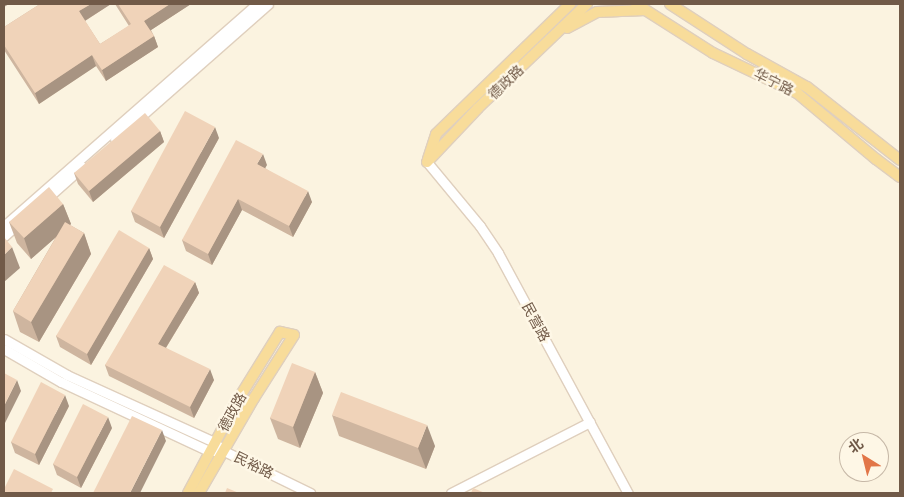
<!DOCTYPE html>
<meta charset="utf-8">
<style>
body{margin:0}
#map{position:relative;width:904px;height:497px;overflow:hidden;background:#fbf3e0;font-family:Poppins,"Noto Sans SC",sans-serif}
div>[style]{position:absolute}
.roads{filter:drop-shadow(1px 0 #dfcfbd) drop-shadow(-1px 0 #dfcfbd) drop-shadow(0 1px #dfcfbd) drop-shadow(0 -1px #dfcfbd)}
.minor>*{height:9px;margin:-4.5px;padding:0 4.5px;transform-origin:4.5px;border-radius:4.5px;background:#fff}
.major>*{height:10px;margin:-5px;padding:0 5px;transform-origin:5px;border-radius:5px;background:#f8dc9a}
.wall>*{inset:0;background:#ceb59f}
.shaded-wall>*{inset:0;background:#a89482}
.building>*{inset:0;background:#f0d3b9}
span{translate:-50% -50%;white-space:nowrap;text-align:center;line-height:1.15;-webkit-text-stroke:4.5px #fef7e6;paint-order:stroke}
.street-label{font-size:14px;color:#715a48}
.frame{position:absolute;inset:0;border:5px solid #715a48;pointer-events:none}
.north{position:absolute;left:839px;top:432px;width:50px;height:50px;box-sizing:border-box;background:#fef7e6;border:1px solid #c6b8a7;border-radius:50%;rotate:324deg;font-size:14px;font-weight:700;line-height:20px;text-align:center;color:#715a48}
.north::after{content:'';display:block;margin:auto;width:18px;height:22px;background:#e27648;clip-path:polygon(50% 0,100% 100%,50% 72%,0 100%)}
</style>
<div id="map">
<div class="roads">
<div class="minor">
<div style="left:115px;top:139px;width:204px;rotate:-41.4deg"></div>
<div style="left:427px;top:162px;width:83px;rotate:50.4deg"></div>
<div style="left:480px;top:226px;width:32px;rotate:56deg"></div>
<div style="left:498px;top:253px;width:273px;rotate:61.6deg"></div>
<div style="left:45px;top:200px;width:50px;rotate:-41.7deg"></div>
<div style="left:4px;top:226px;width:337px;rotate:-41.3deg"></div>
<div style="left:4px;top:236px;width:21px;rotate:-41deg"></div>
<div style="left:4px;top:339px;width:73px;rotate:29.7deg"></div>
<div style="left:67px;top:375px;width:162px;rotate:24.5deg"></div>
<div style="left:214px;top:442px;width:13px;rotate:42deg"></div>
<div style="left:224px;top:451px;width:96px;rotate:26deg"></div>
<div style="left:4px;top:349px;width:66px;rotate:30.1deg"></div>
<div style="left:61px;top:382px;width:163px;rotate:25deg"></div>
<div style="left:209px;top:451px;width:7px"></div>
<div style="left:451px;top:493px;width:156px;rotate:-27.1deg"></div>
</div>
<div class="major">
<div style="left:636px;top:4px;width:91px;rotate:32.5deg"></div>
<div style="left:713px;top:53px;width:93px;rotate:25.5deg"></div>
<div style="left:797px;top:93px;width:103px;rotate:39.9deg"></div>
<div style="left:876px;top:159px;width:30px;rotate:37deg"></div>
<div style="left:670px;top:4px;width:92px;rotate:33deg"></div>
<div style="left:747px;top:54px;width:68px;rotate:28.8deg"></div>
<div style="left:807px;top:87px;width:118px;rotate:38.1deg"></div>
<div style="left:567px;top:28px;width:34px;rotate:-28deg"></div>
<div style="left:597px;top:12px;width:48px;rotate:-2.4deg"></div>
<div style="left:428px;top:159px;width:26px;rotate:-72deg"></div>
<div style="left:436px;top:134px;width:187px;rotate:-44.1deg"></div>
<div style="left:427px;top:162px;width:74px;rotate:-46.6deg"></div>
<div style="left:478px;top:108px;width:151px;rotate:-43.7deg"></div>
<div style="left:188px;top:493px;width:108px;rotate:-61.8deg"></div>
<div style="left:239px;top:398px;width:78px;rotate:-58.2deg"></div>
<div style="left:280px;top:332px;width:14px;rotate:12deg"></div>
<div style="left:294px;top:335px;width:75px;rotate:122.4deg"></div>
<div style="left:254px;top:398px;width:110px;rotate:120.1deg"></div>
</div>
</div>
<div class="wall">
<div style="clip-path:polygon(40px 4px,111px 4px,85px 21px,100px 44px,129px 26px,115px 4px,191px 4px,151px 30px,154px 36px,158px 47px,106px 81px,96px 66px,39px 104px,4px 50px,4px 27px)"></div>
<div style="clip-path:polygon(160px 131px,164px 142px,93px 202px,78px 184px,74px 173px)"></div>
<div style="clip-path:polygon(219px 138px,164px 238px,135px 222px,131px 211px)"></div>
<div style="clip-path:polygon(267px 165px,265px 168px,312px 202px,293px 237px,242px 210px,212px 265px,186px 251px,182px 240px)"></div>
<div style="clip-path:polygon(63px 204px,71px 224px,70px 225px,84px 233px,91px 254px,39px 342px,20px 332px,13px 311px,56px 237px,31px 259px,17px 243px,9px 222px)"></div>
<div style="clip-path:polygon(149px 248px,153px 259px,91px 365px,60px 347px,56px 336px)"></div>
<div style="clip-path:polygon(195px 282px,199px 293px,166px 348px,214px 380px,194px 418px,109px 376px,105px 365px)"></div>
<div style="clip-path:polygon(315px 372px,323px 393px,300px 448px,278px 439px,270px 418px)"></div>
<div style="clip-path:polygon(69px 406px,39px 465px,15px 453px,11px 442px)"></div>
<div style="clip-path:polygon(332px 415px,435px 446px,426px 469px,339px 436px)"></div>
<div style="clip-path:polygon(112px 428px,81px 488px,57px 475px,53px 464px)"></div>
</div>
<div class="shaded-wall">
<div style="clip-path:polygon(4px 4px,9px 4px,4px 7px)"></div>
<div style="clip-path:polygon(91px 4px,111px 4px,83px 22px,79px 11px)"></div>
<div style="clip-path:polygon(170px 4px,191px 4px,148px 32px,144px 21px)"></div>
<div style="clip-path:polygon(154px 36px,158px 47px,106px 81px,102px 70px)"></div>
<div style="clip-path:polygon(92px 55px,96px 66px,39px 104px,35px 93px)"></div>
<div style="clip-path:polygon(215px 127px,219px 138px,164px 238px,160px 227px)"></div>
<div style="clip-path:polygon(160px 131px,164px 142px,93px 202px,89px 191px)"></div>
<div style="clip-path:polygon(263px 154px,267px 165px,261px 175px,257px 164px)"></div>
<div style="clip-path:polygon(308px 191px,312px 202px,293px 237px,289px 226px)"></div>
<div style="clip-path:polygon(238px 199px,242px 210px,212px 265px,208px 254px)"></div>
<div style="clip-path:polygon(63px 204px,71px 224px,31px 259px,24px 238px)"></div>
<div style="clip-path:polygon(84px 233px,91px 254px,39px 342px,31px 322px)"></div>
<div style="clip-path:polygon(12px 247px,20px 268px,4px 282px,4px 255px)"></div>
<div style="clip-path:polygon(149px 248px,153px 259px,91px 365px,87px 354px)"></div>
<div style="clip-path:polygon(195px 282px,199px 293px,162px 354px,158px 344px)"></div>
<div style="clip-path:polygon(210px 369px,214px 380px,194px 418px,190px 407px)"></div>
<div style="clip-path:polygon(315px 372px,323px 393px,300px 448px,293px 427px)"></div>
<div style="clip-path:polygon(17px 380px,21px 391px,4px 425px,4px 406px)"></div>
<div style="clip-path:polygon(65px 395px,69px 406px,39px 465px,35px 454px)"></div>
<div style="clip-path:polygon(108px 417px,112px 428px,81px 488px,77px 477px)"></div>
<div style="clip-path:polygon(427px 425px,435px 446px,426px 469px,418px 448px)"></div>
<div style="clip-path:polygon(162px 430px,166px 441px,140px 493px,130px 493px)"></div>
</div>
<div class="building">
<div style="clip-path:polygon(40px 4px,91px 4px,79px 11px,100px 44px,131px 24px,118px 4px,170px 4px,144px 21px,154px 36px,102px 70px,92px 55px,35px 93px,4px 45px,4px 27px)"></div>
<div style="clip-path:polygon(185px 111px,215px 127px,160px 227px,131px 211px)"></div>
<div style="clip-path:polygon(145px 113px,160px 131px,89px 191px,74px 173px)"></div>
<div style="clip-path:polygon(236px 140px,263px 154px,257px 164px,308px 191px,289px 226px,238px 199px,208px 254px,182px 240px)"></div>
<div style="clip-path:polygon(49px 187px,63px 204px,24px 238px,9px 222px)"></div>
<div style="clip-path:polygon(65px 222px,84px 233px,31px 322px,13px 311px)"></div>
<div style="clip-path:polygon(119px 230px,149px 248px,87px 354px,56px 336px)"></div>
<div style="clip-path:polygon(4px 237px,12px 247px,4px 255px)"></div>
<div style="clip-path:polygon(164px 265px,195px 282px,158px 344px,210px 369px,190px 407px,105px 365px)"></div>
<div style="clip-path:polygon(292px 363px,315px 372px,293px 427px,270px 418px)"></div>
<div style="clip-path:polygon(4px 373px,17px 380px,4px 406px)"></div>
<div style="clip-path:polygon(41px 382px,65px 395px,35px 454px,11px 442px)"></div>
<div style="clip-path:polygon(341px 392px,427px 425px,418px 448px,332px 415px)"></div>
<div style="clip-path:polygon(83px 404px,108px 417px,77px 477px,53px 464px)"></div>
<div style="clip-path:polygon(132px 416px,162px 430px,130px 493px,93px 493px)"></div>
<div style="clip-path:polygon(14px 469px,53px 489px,51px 493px,4px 493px,4px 489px)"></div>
<div style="clip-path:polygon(227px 488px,239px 493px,225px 493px)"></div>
<div style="clip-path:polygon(473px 488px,485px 493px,471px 493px)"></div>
</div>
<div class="street-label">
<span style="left:506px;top:82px;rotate:-44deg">德政路</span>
<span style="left:774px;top:82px;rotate:26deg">华宁路</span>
<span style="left:536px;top:322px;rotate:62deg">民营路</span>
<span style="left:232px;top:412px;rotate:-61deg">德政路</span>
<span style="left:254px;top:465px;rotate:26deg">民裕路</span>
</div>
<div class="frame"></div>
<div class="north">北</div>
</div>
